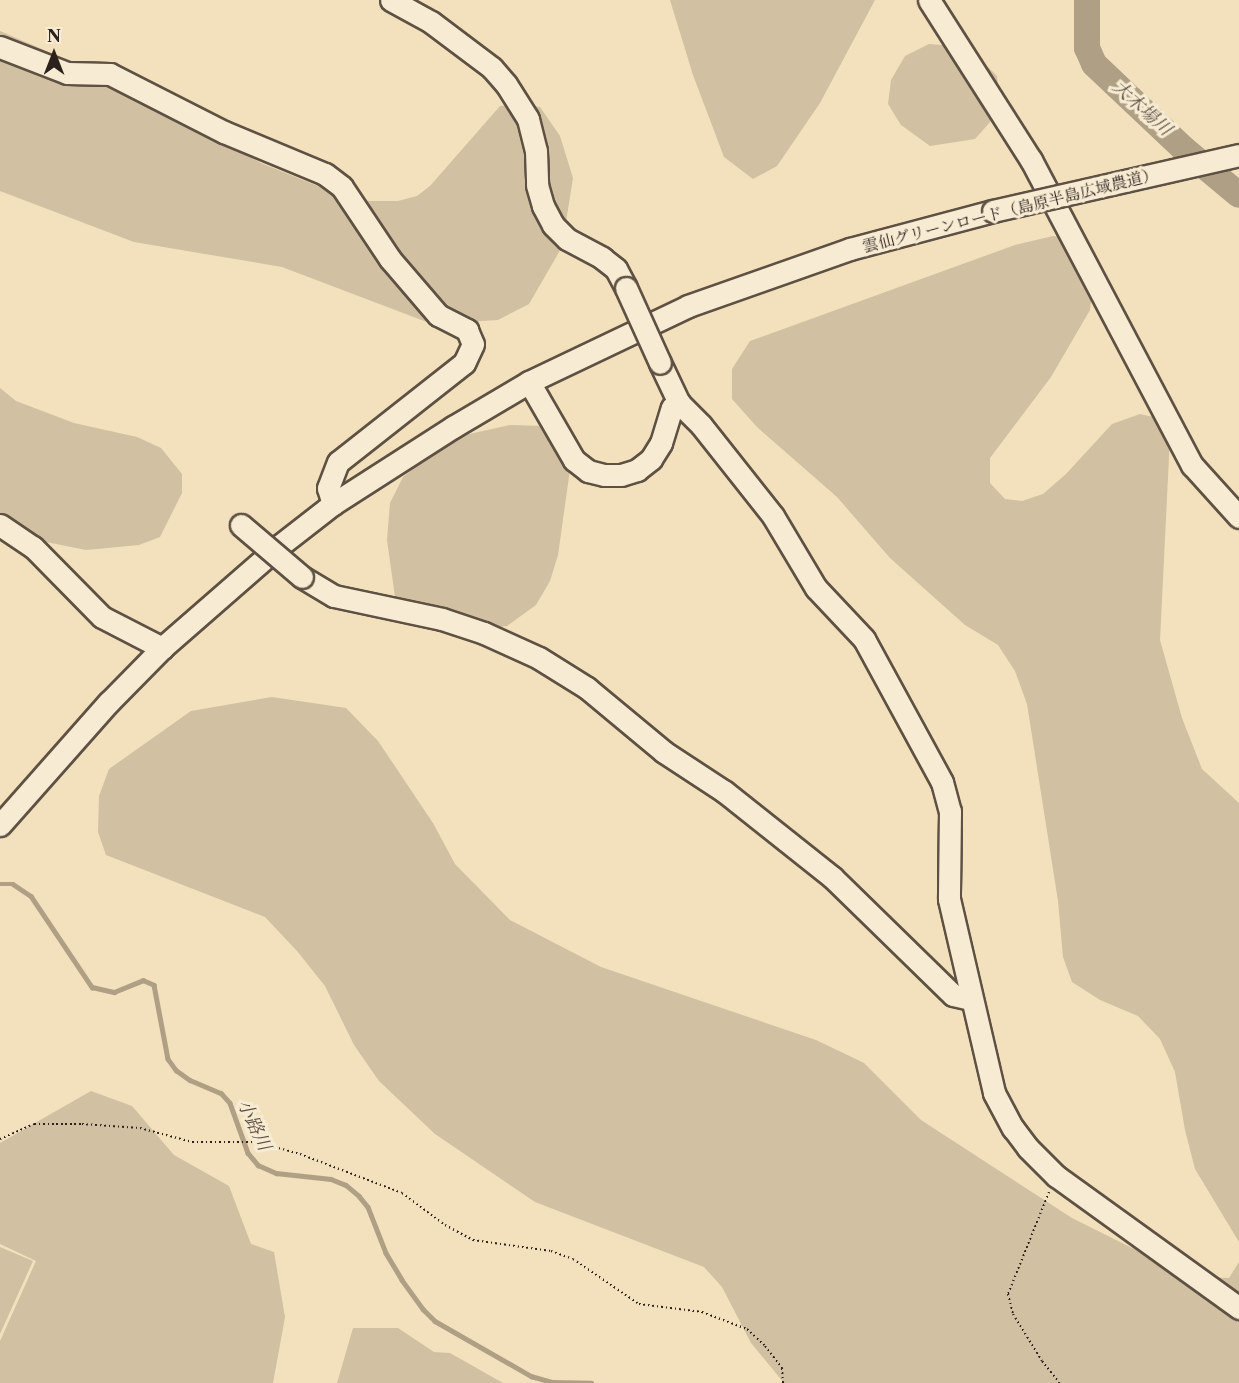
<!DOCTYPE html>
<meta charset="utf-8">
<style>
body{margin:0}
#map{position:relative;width:1239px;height:1383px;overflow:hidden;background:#f2e1bc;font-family:"Libre Caslon Text","Noto Serif JP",serif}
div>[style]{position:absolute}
.green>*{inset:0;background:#d1c0a1}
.stream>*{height:4.5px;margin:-2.25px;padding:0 2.25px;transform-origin:2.25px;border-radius:2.25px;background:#afa085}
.river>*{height:26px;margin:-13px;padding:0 13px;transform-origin:13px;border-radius:13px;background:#afa085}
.path>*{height:2px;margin-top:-1px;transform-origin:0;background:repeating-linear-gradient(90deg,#2d211b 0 1.5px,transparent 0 4.5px)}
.roads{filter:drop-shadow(2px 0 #5e5143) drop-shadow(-2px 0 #5e5143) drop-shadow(0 2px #5e5143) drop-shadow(0 -2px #5e5143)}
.minor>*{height:21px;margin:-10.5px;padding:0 10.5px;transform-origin:10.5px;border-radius:10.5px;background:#f7ecd3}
.bridges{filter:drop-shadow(2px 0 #5e5143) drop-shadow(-2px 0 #5e5143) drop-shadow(0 2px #5e5143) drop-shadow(0 -2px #5e5143)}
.minor-bridge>*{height:21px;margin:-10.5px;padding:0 10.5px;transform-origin:10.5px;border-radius:10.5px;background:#f7ecd3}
span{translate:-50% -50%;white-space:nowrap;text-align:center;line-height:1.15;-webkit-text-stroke:6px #f7ecd3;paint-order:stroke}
.street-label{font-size:16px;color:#2d211b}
.water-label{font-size:18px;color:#5a4d40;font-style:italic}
.north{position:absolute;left:24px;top:24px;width:60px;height:60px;-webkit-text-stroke:4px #f7ecd3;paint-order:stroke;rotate:0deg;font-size:16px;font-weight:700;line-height:24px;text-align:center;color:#2d211b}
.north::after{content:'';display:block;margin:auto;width:21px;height:27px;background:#2d211b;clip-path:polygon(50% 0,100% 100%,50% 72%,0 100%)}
</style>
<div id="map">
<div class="green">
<div style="clip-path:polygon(670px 0,875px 0,820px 103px,777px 166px,753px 179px,724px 157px,693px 75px)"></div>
<div style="clip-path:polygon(0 31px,125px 85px,261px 163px,335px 193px,369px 201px,398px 201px,417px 196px,430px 186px,500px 106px,518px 104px,540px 107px,560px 136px,573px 178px,562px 247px,529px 304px,498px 320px,432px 324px,282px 267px,134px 242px,0 191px)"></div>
<div style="clip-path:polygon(929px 44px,955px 46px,978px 57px,997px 76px,999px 95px,991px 121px,975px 139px,930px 146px,901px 125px,888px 104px,891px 80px,905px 56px)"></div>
<div style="clip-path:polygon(1053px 236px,1071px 238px,1086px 246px,1096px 259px,1090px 310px,1051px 377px,990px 458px,990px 483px,1005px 499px,1022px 501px,1043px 494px,1066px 474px,1112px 424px,1140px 414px,1162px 419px,1170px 437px,1160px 640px,1182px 718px,1202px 769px,1239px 803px,1239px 1242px,1195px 1169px,1185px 1130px,1175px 1072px,1160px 1039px,1138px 1016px,1100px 1000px,1072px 982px,1063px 957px,1058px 901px,1027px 704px,1015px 671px,998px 645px,965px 625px,890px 558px,837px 497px,757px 427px,732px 399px,732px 369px,750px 341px,1015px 245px)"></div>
<div style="clip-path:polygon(0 388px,16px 401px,74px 423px,137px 437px,161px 448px,182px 474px,182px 493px,160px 537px,139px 545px,86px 550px,41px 541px,0 518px)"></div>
<div style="clip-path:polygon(510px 425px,544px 426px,572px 455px,558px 555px,550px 581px,536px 605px,507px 626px,470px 630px,428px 627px,397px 611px,387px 540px,390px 503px,403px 477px,430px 456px,465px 435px)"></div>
<div style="clip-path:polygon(272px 697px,346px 708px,378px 741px,433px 823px,455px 864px,510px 920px,601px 967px,816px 1040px,864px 1063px,921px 1120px,1072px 1218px,1170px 1267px,1198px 1277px,1229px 1278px,1239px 1262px,1239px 1383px,784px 1383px,751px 1343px,722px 1287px,704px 1267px,535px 1202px,435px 1134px,379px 1081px,354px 1045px,325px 986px,297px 951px,265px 917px,106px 855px,98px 832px,99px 796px,109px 769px,191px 711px)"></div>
<div style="clip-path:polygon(91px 1091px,132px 1106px,174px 1155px,229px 1186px,251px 1244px,274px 1252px,285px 1317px,273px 1383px,0 1383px,0 1341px,36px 1261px,0 1244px,0 1143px)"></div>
<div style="clip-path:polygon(0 1247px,33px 1261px,0 1334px)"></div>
<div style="clip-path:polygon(353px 1328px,398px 1328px,434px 1352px,450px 1353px,503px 1383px,337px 1383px)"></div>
</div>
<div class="stream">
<div style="left:0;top:884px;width:13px"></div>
<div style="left:13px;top:884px;width:22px;rotate:34deg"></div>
<div style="left:31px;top:896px;width:110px;rotate:56.2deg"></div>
<div style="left:92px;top:987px;width:23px;rotate:13deg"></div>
<div style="left:114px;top:992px;width:31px;rotate:-22deg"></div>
<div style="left:143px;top:980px;width:12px;rotate:24deg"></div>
<div style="left:154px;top:985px;width:75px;rotate:79.3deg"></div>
<div style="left:168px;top:1059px;width:14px;rotate:54deg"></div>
<div style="left:176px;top:1070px;width:17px;rotate:36deg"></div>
<div style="left:190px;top:1080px;width:34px;rotate:23deg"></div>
<div style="left:221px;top:1093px;width:13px;rotate:48deg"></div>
<div style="left:230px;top:1103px;width:53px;rotate:70.2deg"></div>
<div style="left:248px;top:1153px;width:16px;rotate:50deg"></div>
<div style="left:258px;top:1165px;width:20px;rotate:24deg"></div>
<div style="left:276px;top:1173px;width:55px;rotate:6.2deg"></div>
<div style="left:331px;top:1179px;width:16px;rotate:22deg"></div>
<div style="left:346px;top:1185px;width:17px;rotate:40deg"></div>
<div style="left:359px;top:1196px;width:14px;rotate:51deg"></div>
<div style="left:368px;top:1207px;width:49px;rotate:68.6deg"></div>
<div style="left:386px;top:1253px;width:31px;rotate:59deg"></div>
<div style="left:402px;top:1280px;width:36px;rotate:54deg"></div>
<div style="left:423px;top:1309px;width:17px;rotate:45deg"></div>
<div style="left:435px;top:1321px;width:111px;rotate:29.8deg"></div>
<div style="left:531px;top:1376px;width:22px;rotate:16deg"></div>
<div style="left:552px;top:1382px;width:39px;rotate:1deg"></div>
</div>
<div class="river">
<div style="left:1087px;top:0;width:48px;rotate:90deg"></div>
<div style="left:1087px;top:48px;width:17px;rotate:66deg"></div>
<div style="left:1094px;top:64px;width:125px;rotate:43.4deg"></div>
<div style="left:1185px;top:150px;width:70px;rotate:39.8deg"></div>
</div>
<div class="path">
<div style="left:0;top:1139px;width:37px;rotate:-24deg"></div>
<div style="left:34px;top:1124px;width:48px"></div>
<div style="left:82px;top:1124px;width:58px;rotate:3.9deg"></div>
<div style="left:140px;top:1128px;width:54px;rotate:15.1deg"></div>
<div style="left:192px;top:1142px;width:65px"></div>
<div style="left:257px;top:1142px;width:45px;rotate:15.6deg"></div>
<div style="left:300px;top:1154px;width:109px;rotate:20.9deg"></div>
<div style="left:402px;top:1193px;width:54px;rotate:36.7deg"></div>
<div style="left:445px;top:1225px;width:32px;rotate:28deg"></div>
<div style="left:473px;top:1240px;width:79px;rotate:8deg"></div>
<div style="left:551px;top:1251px;width:23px;rotate:20deg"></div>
<div style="left:573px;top:1259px;width:80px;rotate:34.3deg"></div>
<div style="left:639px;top:1304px;width:64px;rotate:7.2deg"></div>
<div style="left:702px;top:1312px;width:48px;rotate:20.7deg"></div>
<div style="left:747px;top:1329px;width:25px;rotate:43deg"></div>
<div style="left:765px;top:1346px;width:28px;rotate:52deg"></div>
<div style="left:782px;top:1368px;width:15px;rotate:86deg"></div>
<div style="left:1049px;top:1192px;width:110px;rotate:111.9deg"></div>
<div style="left:1008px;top:1294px;width:21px;rotate:76deg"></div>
<div style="left:1013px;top:1314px;width:55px;rotate:58.3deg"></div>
<div style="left:1042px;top:1361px;width:28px;rotate:51deg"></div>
</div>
<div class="roads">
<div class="minor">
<div style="left:391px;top:0;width:46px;rotate:28.8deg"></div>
<div style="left:431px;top:22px;width:76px;rotate:37deg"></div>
<div style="left:492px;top:68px;width:21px;rotate:49deg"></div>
<div style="left:506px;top:84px;width:41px;rotate:57.8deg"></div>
<div style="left:528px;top:119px;width:33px;rotate:76deg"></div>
<div style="left:536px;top:151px;width:34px;rotate:88deg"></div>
<div style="left:537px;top:185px;width:22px;rotate:74deg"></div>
<div style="left:543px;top:206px;width:21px;rotate:62deg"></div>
<div style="left:553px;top:225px;width:20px;rotate:45deg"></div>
<div style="left:567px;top:239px;width:40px;rotate:28deg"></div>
<div style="left:602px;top:258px;width:18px;rotate:38deg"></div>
<div style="left:616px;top:269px;width:21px;rotate:62deg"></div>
<div style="left:929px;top:0;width:190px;rotate:57.5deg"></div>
<div style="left:1031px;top:160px;width:345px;rotate:62.2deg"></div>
<div style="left:1192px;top:465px;width:70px;rotate:47.9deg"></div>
<div style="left:0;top:47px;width:72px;rotate:21.2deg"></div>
<div style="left:67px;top:73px;width:43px;rotate:1.3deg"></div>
<div style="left:110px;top:74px;width:128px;rotate:27deg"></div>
<div style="left:224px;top:132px;width:109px;rotate:22.6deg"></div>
<div style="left:325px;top:174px;width:21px;rotate:37deg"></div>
<div style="left:342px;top:187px;width:87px;rotate:56.3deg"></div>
<div style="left:390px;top:259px;width:74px;rotate:49.4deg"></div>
<div style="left:438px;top:315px;width:33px;rotate:27deg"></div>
<div style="left:467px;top:330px;width:15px;rotate:67deg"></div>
<div style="left:473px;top:344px;width:21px;rotate:115deg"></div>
<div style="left:464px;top:363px;width:160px;rotate:141.8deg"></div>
<div style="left:338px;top:462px;width:28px;rotate:111deg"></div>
<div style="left:328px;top:488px;width:17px;rotate:73deg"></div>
<div style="left:660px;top:363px;width:44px;rotate:64.6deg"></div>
<div style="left:679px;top:403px;width:31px;rotate:45deg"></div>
<div style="left:701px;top:425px;width:116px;rotate:51.6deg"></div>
<div style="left:773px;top:516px;width:84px;rotate:59.2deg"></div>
<div style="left:816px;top:588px;width:70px;rotate:46.7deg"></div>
<div style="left:864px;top:639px;width:163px;rotate:61.4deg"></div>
<div style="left:942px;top:782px;width:30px;rotate:75deg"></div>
<div style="left:950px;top:811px;width:88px;rotate:90.7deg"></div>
<div style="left:949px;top:899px;width:199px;rotate:76.9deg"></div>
<div style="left:994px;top:1093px;width:40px;rotate:62deg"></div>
<div style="left:1013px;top:1128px;width:25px;rotate:53deg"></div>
<div style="left:1028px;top:1148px;width:40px;rotate:45deg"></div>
<div style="left:1056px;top:1176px;width:226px;rotate:35.8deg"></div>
<div style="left:529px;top:382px;width:90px;rotate:60deg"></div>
<div style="left:574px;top:460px;width:18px;rotate:38deg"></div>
<div style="left:588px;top:471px;width:16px;rotate:14deg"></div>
<div style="left:604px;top:475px;width:17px"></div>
<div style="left:621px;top:475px;width:17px;rotate:-17deg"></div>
<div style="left:637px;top:470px;width:18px;rotate:-38deg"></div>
<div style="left:651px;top:459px;width:19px;rotate:-58deg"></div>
<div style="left:661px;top:443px;width:37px;rotate:-73deg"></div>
<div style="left:672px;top:408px;width:9px;rotate:-36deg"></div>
<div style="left:0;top:525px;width:40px;rotate:34deg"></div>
<div style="left:33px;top:547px;width:98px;rotate:45.4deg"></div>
<div style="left:102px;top:617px;width:68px;rotate:27.3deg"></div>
<div style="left:302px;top:577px;width:37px;rotate:31deg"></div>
<div style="left:334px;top:596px;width:110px;rotate:12deg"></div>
<div style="left:442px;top:619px;width:44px;rotate:18.4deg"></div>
<div style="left:484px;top:633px;width:60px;rotate:24.4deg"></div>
<div style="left:539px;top:658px;width:57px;rotate:32deg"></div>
<div style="left:587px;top:688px;width:100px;rotate:39.7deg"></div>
<div style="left:664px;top:752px;width:73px;rotate:33.3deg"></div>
<div style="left:725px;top:792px;width:137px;rotate:38.5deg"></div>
<div style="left:832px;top:877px;width:169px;rotate:44.3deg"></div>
<div style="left:953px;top:995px;width:18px;rotate:13deg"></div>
<div style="left:0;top:825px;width:164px;rotate:-48.5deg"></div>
<div style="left:109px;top:702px;width:76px;rotate:-45.5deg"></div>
<div style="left:162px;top:648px;width:155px;rotate:-41.1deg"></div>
<div style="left:279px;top:546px;width:68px;rotate:-37.9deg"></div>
<div style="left:333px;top:504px;width:143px;rotate:-32.7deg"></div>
<div style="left:453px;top:427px;width:88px;rotate:-30.6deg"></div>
<div style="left:529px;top:382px;width:176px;rotate:-25.5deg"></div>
<div style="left:688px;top:306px;width:172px;rotate:-19.4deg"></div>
<div style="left:850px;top:249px;width:148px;rotate:-14.9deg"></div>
</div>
</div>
<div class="bridges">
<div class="minor-bridge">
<div style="left:993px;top:211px;width:252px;rotate:-12.8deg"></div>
<div style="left:626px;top:288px;width:82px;rotate:65.6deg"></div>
<div style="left:241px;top:525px;width:80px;rotate:40.4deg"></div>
</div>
</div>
<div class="street-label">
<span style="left:1010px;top:210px;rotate:-14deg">雲仙グリーンロード（島原半島広域農道）</span>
</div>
<div class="water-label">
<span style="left:1142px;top:108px;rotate:42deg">大木場川</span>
<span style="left:254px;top:1125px;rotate:65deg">小路川</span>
</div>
<div class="north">N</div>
</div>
